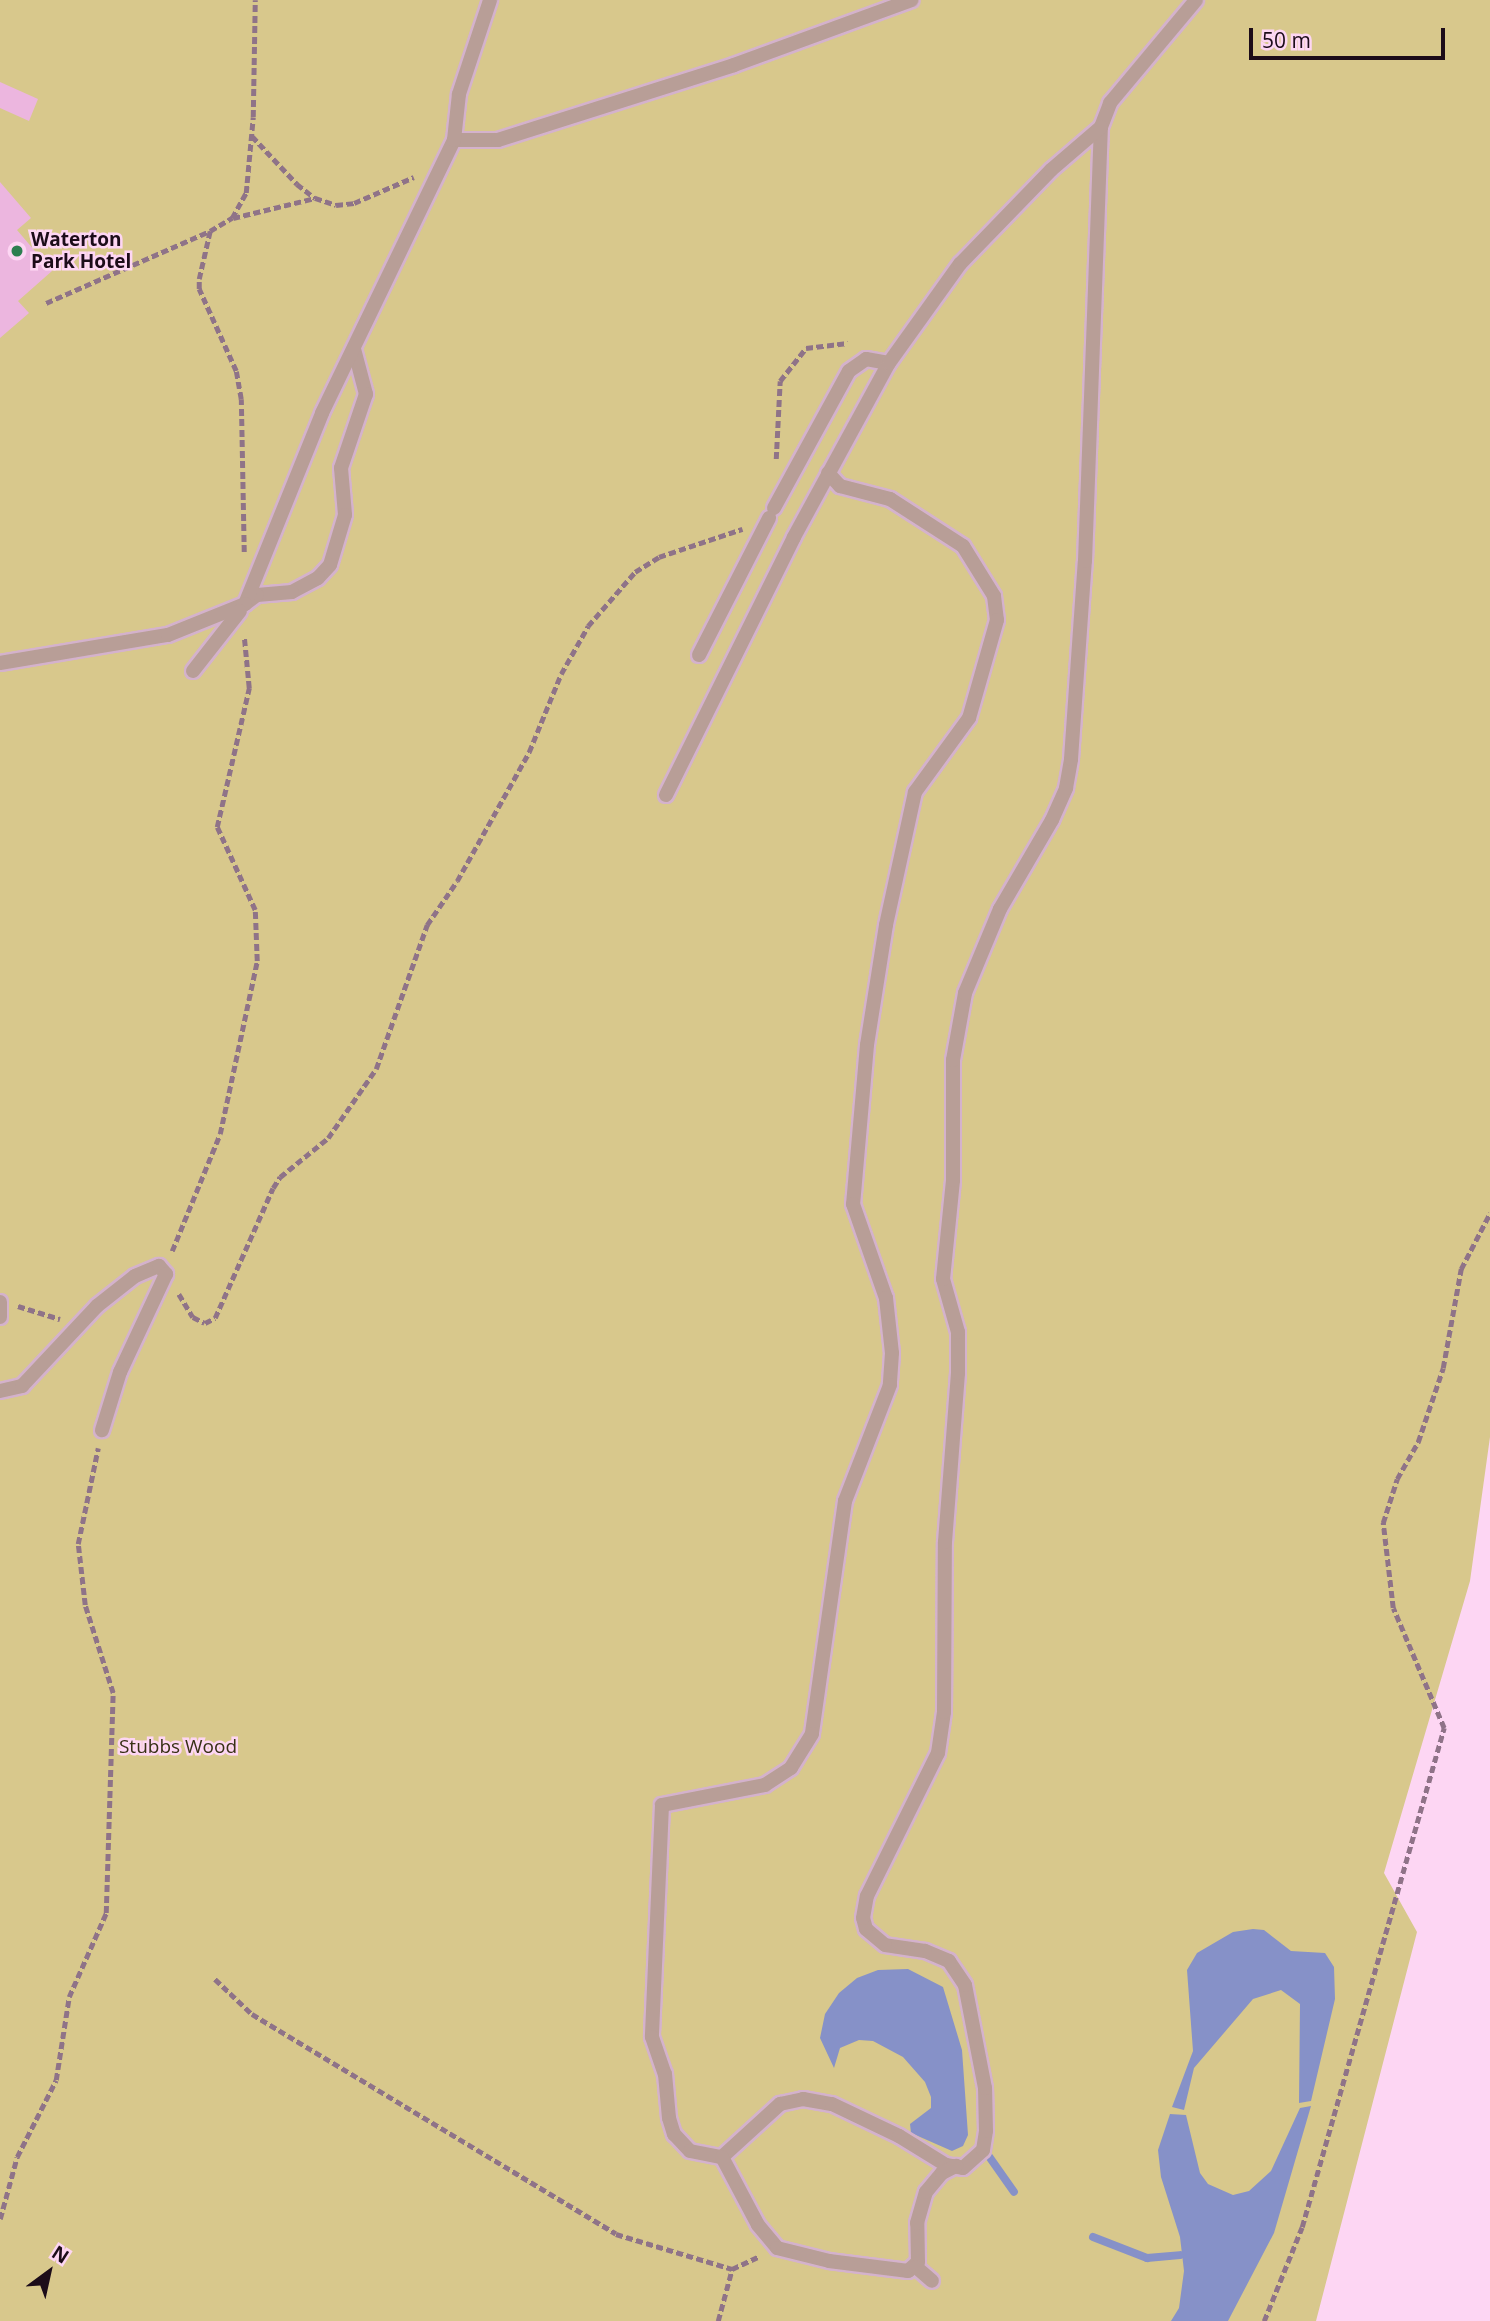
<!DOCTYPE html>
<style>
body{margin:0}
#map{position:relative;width:1490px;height:2321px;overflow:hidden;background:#fdd6f3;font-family:"Open Sans",sans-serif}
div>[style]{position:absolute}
.green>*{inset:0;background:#d8c88c}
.water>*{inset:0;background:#8691c8}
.stream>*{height:8px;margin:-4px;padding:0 4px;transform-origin:4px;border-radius:4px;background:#8691c8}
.building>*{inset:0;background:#ecb6df}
.path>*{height:4.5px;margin-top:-2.25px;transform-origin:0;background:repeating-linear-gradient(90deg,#8f7388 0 7px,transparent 0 10.5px)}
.roads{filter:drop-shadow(2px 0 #d4b2cc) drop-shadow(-2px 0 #d4b2cc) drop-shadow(0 2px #d4b2cc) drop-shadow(0 -2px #d4b2cc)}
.lane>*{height:14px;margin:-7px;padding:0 7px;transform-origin:7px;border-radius:7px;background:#b89e97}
.dots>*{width:19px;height:19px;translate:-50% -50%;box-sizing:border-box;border:4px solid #fdd6f3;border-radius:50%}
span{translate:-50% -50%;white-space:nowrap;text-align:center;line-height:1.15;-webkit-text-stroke:5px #fdd6f3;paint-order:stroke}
.poi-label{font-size:19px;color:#1c0c19;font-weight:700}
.left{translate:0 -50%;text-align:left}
.park-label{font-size:19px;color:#373014}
.north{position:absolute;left:14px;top:2237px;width:70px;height:70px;-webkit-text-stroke:5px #fdd6f3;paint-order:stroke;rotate:33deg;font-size:19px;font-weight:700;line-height:28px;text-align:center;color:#1c0c19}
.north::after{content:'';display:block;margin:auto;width:24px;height:32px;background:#1c0c19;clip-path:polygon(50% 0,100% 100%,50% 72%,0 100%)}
.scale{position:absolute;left:1249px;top:28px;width:196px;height:32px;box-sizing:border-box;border:4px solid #1c0c19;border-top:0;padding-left:9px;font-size:21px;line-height:24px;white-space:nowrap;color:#1c0c19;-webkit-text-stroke:5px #fdd6f3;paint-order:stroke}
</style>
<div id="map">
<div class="green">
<div style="clip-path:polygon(0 0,1490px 0,1490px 1437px,1470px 1581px,1384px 1873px,1417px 1932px,1316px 2321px,0 2321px)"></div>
</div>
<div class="water">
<div style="clip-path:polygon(1253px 1929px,1264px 1930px,1291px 1951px,1325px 1953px,1334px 1967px,1335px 1999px,1311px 2101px,1299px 2103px,1300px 2004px,1281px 1990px,1253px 1999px,1194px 2068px,1184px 2110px,1172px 2107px,1193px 2051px,1187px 1970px,1197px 1953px,1233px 1932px)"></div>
<div style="clip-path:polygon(908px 1969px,943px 1987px,962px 2050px,968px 2135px,963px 2146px,952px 2151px,911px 2133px,910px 2124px,931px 2108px,931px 2097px,925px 2082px,903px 2057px,873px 2041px,859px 2040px,840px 2048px,834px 2068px,820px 2038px,825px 2014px,839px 1993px,857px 1978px,878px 1970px)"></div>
<div style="clip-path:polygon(1311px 2106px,1274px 2233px,1228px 2321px,1171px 2321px,1179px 2308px,1184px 2271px,1180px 2237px,1161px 2177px,1158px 2150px,1170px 2114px,1186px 2115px,1200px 2173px,1208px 2184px,1233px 2195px,1249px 2191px,1271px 2171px,1300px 2108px)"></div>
</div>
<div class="stream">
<div style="left:988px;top:2155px;width:45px;rotate:54.9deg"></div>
<div style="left:1093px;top:2237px;width:58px;rotate:21.3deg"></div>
<div style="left:1147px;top:2258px;width:33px;rotate:-5deg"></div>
</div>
<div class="building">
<div style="clip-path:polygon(0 82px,38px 99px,29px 121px,0 108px)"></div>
<div style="clip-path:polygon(0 182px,31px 218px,17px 230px,52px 271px,18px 301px,29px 313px,0 338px)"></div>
</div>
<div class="path">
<div style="left:252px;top:136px;width:66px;rotate:46.8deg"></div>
<div style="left:297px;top:184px;width:23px;rotate:38deg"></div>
<div style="left:315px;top:198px;width:22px;rotate:18deg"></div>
<div style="left:336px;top:205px;width:18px;rotate:-6deg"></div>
<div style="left:354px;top:203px;width:65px;rotate:-23.4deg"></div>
<div style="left:233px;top:218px;width:84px;rotate:-13.7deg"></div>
<div style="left:46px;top:303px;width:179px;rotate:-23.7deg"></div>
<div style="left:776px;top:459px;width:78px;rotate:-87.1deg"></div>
<div style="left:780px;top:381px;width:42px;rotate:-51.8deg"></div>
<div style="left:806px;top:348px;width:42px;rotate:-6.8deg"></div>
<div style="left:244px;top:552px;width:153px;rotate:-91.1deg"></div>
<div style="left:241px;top:399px;width:28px;rotate:-100deg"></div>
<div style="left:236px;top:371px;width:90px;rotate:-114.3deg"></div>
<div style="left:199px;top:289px;width:10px;rotate:-90deg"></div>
<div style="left:199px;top:279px;width:49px;rotate:-77.1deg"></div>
<div style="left:210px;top:231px;width:26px;rotate:-31deg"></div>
<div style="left:232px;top:218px;width:29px;rotate:-61deg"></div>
<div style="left:246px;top:193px;width:76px;rotate:-84.7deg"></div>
<div style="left:253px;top:117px;width:117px;rotate:-89deg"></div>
<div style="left:172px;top:1251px;width:126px;rotate:-67.7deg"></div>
<div style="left:220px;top:1134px;width:177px;rotate:-77.9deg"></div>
<div style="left:257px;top:961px;width:51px;rotate:-92.2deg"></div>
<div style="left:255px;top:910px;width:91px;rotate:-114.6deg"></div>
<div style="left:217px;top:827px;width:143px;rotate:-77deg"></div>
<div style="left:249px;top:688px;width:52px;rotate:-95.5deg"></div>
<div style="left:179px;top:1294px;width:27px;rotate:59deg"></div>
<div style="left:193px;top:1317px;width:13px;rotate:27deg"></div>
<div style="left:205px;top:1323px;width:11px;rotate:-27deg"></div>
<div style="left:215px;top:1318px;width:142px;rotate:-66deg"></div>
<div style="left:273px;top:1188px;width:13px;rotate:-58deg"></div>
<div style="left:280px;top:1177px;width:62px;rotate:-39.1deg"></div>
<div style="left:328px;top:1138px;width:84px;rotate:-55.2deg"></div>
<div style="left:376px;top:1069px;width:153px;rotate:-70.5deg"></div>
<div style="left:427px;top:925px;width:53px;rotate:-55.7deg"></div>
<div style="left:457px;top:881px;width:148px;rotate:-60.8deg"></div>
<div style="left:529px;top:752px;width:84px;rotate:-67.7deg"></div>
<div style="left:561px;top:674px;width:55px;rotate:-60.6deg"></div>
<div style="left:588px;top:626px;width:72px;rotate:-49deg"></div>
<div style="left:635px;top:572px;width:28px;rotate:-32deg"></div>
<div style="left:659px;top:557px;width:88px;rotate:-18.6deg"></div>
<div style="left:18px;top:1306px;width:44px;rotate:17.2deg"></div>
<div style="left:215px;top:1979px;width:51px;rotate:43.4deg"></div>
<div style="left:252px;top:2014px;width:425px;rotate:31.1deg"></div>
<div style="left:616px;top:2234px;width:121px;rotate:16.8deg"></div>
<div style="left:732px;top:2269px;width:31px;rotate:-25deg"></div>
<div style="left:0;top:2219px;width:64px;rotate:-74.7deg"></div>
<div style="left:17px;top:2157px;width:86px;rotate:-63.1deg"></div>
<div style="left:56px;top:2080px;width:84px;rotate:-81.1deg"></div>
<div style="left:69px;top:1997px;width:92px;rotate:-66.2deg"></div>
<div style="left:106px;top:1913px;width:220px;rotate:-88.2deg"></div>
<div style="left:113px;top:1693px;width:92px;rotate:-107.7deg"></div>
<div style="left:85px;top:1605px;width:61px;rotate:-96.5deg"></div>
<div style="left:78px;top:1544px;width:98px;rotate:-78.2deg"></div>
<div style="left:718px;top:2321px;width:54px;rotate:-74.9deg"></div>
<div style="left:1264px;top:2321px;width:101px;rotate:-68deg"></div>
<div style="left:1302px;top:2227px;width:519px;rotate:-74.12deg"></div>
<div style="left:1444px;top:1728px;width:130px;rotate:-113deg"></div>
<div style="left:1393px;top:1608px;width:86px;rotate:-96.7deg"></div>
<div style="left:1383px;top:1523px;width:46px;rotate:-72.3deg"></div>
<div style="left:1397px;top:1479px;width:43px;rotate:-60.4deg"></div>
<div style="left:1418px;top:1442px;width:78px;rotate:-71.3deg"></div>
<div style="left:1443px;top:1368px;width:101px;rotate:-79.7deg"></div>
<div style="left:1461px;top:1269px;width:63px;rotate:-62.6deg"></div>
</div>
<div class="roads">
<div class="lane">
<div style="left:454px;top:140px;width:44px"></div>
<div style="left:498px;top:140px;width:248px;rotate:-17.6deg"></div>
<div style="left:734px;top:65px;width:189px;rotate:-20.1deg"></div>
<div style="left:354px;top:349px;width:47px;rotate:75.1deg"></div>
<div style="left:366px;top:394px;width:78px;rotate:108.7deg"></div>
<div style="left:341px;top:468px;width:47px;rotate:85.1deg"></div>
<div style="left:345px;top:515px;width:52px;rotate:106.7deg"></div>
<div style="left:330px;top:565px;width:18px;rotate:133deg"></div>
<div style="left:318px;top:578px;width:30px;rotate:152deg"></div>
<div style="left:292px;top:592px;width:35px;rotate:175deg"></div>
<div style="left:257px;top:595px;width:15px;rotate:143deg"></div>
<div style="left:245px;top:604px;width:206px;rotate:-68deg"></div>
<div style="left:322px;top:413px;width:303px;rotate:-64.2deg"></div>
<div style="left:454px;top:140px;width:46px;rotate:-83.8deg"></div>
<div style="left:459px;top:94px;width:99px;rotate:-71.7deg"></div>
<div style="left:828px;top:473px;width:18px;rotate:47deg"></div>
<div style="left:840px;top:486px;width:52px;rotate:14.6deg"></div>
<div style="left:890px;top:499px;width:87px;rotate:32.8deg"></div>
<div style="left:963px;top:546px;width:59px;rotate:58.2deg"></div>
<div style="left:994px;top:596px;width:24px;rotate:83deg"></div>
<div style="left:997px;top:620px;width:102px;rotate:105.9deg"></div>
<div style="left:969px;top:718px;width:92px;rotate:126.1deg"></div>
<div style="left:915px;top:792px;width:136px;rotate:102.3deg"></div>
<div style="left:886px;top:925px;width:121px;rotate:99deg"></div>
<div style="left:867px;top:1045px;width:160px;rotate:95deg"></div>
<div style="left:853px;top:1204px;width:100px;rotate:70.7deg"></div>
<div style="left:886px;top:1298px;width:55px;rotate:83.8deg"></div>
<div style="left:892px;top:1353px;width:32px;rotate:94deg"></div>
<div style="left:890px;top:1385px;width:124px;rotate:111.2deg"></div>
<div style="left:845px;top:1501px;width:235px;rotate:98.1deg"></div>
<div style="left:812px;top:1734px;width:40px;rotate:122deg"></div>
<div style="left:791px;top:1768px;width:31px;rotate:147deg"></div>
<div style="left:765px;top:1785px;width:105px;rotate:169deg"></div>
<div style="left:662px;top:1805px;width:232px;rotate:92.5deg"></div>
<div style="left:652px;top:2037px;width:39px;rotate:71deg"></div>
<div style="left:665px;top:2074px;width:44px;rotate:84.8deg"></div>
<div style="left:669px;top:2118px;width:17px;rotate:73deg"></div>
<div style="left:674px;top:2134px;width:23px;rotate:47deg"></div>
<div style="left:690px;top:2151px;width:33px;rotate:11deg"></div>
<div style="left:722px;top:2157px;width:79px;rotate:-42.4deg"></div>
<div style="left:780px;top:2104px;width:24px;rotate:-12deg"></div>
<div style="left:803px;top:2099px;width:29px;rotate:10deg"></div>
<div style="left:832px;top:2104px;width:74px;rotate:25.5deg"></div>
<div style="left:899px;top:2136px;width:55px;rotate:31.7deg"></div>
<div style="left:946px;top:2165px;width:17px;rotate:10deg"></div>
<div style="left:963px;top:2168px;width:27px;rotate:-42deg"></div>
<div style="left:983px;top:2150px;width:19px;rotate:-81deg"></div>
<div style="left:986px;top:2131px;width:43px;rotate:-91.3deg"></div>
<div style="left:985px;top:2088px;width:105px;rotate:-101deg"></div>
<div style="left:965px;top:1985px;width:29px;rotate:-124deg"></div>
<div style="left:949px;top:1961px;width:26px;rotate:-157deg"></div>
<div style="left:925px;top:1951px;width:40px;rotate:-171.5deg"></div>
<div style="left:885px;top:1945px;width:25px;rotate:-140deg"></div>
<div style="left:866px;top:1929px;width:11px;rotate:-105deg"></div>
<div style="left:863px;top:1918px;width:22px;rotate:-80deg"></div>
<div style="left:867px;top:1896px;width:160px;rotate:-63.6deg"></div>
<div style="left:938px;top:1753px;width:41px;rotate:-81.7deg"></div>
<div style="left:944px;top:1712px;width:170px;rotate:-89.7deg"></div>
<div style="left:945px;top:1542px;width:169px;rotate:-85.6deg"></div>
<div style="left:958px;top:1373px;width:41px;rotate:-90deg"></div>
<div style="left:958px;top:1332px;width:55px;rotate:-105.8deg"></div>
<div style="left:943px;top:1279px;width:100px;rotate:-84.2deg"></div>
<div style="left:953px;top:1180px;width:120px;rotate:-90deg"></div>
<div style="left:953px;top:1060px;width:68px;rotate:-79.8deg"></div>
<div style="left:965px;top:993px;width:91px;rotate:-67.4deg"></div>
<div style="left:1000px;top:909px;width:103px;rotate:-59.7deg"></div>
<div style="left:1052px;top:820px;width:35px;rotate:-66deg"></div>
<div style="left:1066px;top:788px;width:29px;rotate:-80deg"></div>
<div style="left:1071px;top:759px;width:198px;rotate:-86deg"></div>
<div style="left:1085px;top:561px;width:434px;rotate:-87.9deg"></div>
<div style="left:1101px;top:127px;width:26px;rotate:-69deg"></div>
<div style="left:1110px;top:103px;width:134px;rotate:-50.1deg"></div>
<div style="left:774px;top:508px;width:156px;rotate:-61.3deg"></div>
<div style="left:849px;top:371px;width:21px;rotate:-35deg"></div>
<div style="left:866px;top:359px;width:23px;rotate:10deg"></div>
<div style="left:699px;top:655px;width:154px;rotate:-62.9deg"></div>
<div style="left:0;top:663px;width:170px;rotate:-9.5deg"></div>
<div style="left:168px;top:635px;width:83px;rotate:-21.9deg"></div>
<div style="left:193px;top:671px;width:76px;rotate:-51.9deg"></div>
<div style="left:666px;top:795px;width:288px;rotate:-63.6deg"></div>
<div style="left:794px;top:537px;width:198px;rotate:-61.4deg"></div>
<div style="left:889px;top:363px;width:122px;rotate:-54.4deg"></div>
<div style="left:960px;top:264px;width:131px;rotate:-45.9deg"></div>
<div style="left:1051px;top:170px;width:66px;rotate:-40.7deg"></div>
<div style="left:0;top:1302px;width:15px;rotate:90deg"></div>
<div style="left:0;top:1391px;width:23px;rotate:-13deg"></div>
<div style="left:22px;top:1386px;width:110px;rotate:-46.8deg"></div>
<div style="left:97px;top:1306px;width:48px;rotate:-38.3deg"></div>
<div style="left:135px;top:1276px;width:26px;rotate:-23deg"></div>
<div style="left:159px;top:1266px;width:11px;rotate:49deg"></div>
<div style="left:166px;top:1274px;width:108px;rotate:115.1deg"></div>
<div style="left:120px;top:1372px;width:61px;rotate:107.2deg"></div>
<div style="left:722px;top:2157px;width:77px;rotate:62.1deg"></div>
<div style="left:758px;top:2225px;width:30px;rotate:50deg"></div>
<div style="left:777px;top:2248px;width:54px;rotate:14deg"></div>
<div style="left:829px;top:2261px;width:80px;rotate:7.2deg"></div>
<div style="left:908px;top:2271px;width:13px;rotate:-42deg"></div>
<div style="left:918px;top:2262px;width:39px;rotate:-91deg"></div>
<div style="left:917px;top:2223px;width:32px;rotate:-74deg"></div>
<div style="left:926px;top:2192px;width:25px;rotate:-50deg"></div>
<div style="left:942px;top:2173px;width:16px;rotate:-27deg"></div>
<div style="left:916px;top:2267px;width:21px;rotate:41deg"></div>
</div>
</div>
<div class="dots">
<div style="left:17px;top:251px;background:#2d7f50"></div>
</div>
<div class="poi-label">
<span class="left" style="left:31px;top:251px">Waterton<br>Park Hotel</span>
</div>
<div class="park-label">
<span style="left:178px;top:1747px">Stubbs Wood</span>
</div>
<div class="north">N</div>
<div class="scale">50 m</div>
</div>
